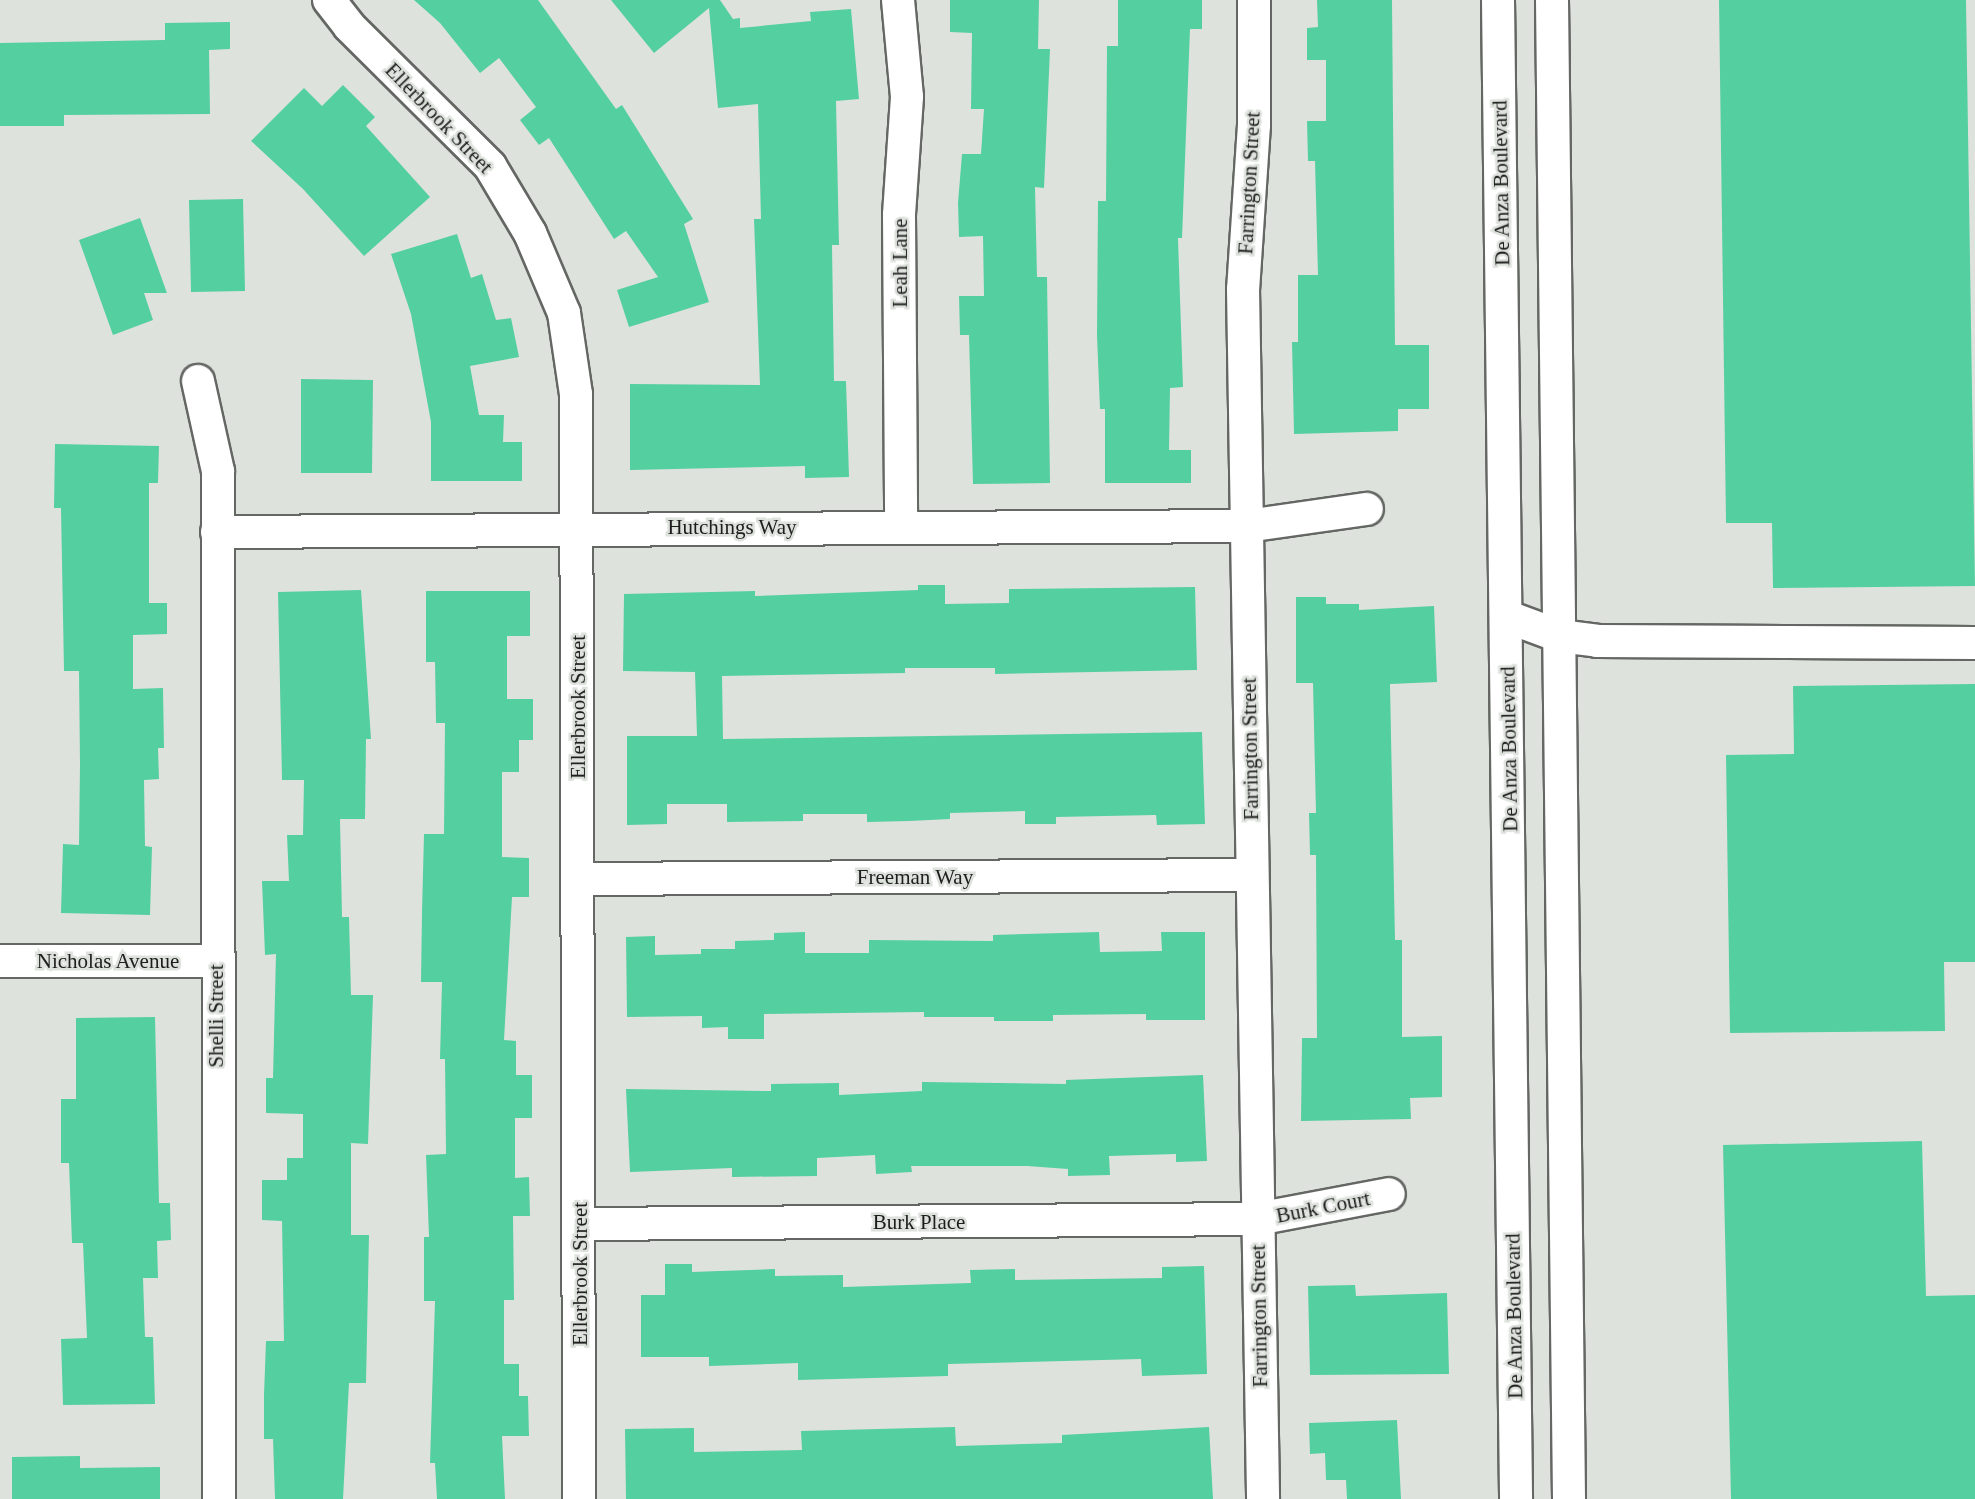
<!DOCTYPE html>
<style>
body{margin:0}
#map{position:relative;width:1975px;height:1499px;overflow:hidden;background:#dee2dd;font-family:"Times New Roman",serif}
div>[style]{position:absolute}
.building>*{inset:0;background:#54cfa0}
.roads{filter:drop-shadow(2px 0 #646763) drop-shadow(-2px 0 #646763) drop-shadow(0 2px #646763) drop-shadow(0 -2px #646763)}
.minor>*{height:32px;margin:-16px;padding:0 16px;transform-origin:16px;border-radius:16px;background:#fff}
span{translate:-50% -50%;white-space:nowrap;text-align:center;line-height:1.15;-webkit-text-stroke:5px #dee2dd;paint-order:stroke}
.street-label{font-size:21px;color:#1c1d1c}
</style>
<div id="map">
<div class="building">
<div style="clip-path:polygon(414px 0,538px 0,616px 109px,622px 105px,693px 219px,684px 224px,709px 302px,629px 327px,617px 290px,658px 277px,626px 231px,614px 239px,549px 138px,539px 145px,520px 120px,536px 107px,499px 58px,480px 73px,440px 23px)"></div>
<div style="clip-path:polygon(611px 0,720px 0,733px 19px,740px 18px,740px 28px,811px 21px,810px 12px,851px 9px,859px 99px,836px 101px,839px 245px,832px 245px,834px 381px,846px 381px,849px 477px,805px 478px,805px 466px,630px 470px,630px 384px,760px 385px,754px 219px,761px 219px,758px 104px,718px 108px,709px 8px,654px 53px)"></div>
<div style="clip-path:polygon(950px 0,1039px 0,1038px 49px,1050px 49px,1044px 188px,1035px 187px,1037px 277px,1047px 277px,1050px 483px,973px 484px,969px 335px,960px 335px,959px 296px,984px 296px,983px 236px,959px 237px,958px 203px,962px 154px,981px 154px,984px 109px,971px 109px,972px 33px,950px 32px)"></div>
<div style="clip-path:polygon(1118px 0,1202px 0,1202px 29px,1190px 29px,1182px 238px,1178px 238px,1183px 387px,1170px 388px,1169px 450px,1191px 450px,1191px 483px,1105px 483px,1105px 409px,1100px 409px,1097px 336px,1098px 201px,1106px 201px,1107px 46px,1118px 46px)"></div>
<div style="clip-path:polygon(1317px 0,1392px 0,1395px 345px,1429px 345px,1429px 409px,1398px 409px,1398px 431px,1294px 434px,1292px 342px,1298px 342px,1298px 275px,1318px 275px,1315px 161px,1308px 161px,1307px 121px,1326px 121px,1326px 60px,1307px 60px,1307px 28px,1318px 27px)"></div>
<div style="clip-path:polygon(1719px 0,1966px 0,1975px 586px,1773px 588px,1772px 523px,1726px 523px)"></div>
<div style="clip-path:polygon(230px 22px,230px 49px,209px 50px,210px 114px,64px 115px,64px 126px,0 126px,0 43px,165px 40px,165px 23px)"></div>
<div style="clip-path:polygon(343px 85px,375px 117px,366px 126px,430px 197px,364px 256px,303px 189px,251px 141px,304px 88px,322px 106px)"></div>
<div style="clip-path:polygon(243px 199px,245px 291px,191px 292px,189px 200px)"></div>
<div style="clip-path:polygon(140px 218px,167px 293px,144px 293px,153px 320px,113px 335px,79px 240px)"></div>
<div style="clip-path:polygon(457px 234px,471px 278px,482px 274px,496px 320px,511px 318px,519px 357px,470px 366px,479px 415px,504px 415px,503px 442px,522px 442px,522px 481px,431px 481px,431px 422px,411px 314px,391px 254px)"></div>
<div style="clip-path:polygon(301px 379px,373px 380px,372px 473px,301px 473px)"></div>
<div style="clip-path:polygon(55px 444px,159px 446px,158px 483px,149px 483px,149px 603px,167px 603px,167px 634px,133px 635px,133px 689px,163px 688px,164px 748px,158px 748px,159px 779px,144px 780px,145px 846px,152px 847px,150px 915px,61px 913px,63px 844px,79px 845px,80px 764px,79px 671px,64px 671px,61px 508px,54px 508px)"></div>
<div style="clip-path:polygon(918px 585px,945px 585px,945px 604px,1009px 603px,1009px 589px,1195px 587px,1197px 670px,995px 674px,995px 668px,905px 668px,905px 673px,722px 676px,723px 739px,1202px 732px,1205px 824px,1157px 825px,1156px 815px,1056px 817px,1056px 824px,1025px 824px,1025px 811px,950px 813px,950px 819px,909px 821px,867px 822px,867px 814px,803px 814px,803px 821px,727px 822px,727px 804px,667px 804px,667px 824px,627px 825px,627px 736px,697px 736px,695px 672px,623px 671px,624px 594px,755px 591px,755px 596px,918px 590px)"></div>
<div style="clip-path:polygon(361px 590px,371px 739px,366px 739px,365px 819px,340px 819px,342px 917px,349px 917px,351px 995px,373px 995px,368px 1144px,351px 1143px,351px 1235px,369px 1235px,366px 1383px,349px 1383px,343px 1499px,275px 1499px,273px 1439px,264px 1439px,264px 1395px,266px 1341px,284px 1341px,282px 1221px,262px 1220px,262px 1180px,287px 1180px,287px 1158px,303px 1158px,303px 1114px,266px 1113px,266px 1078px,273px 1078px,276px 954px,265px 955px,262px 881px,289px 881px,287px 835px,303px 835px,304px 780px,282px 780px,278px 592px)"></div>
<div style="clip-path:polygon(426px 591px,530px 591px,530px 636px,507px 636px,507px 699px,533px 699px,533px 740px,519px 740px,519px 772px,502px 772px,502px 857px,529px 858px,529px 897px,512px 897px,504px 1040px,516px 1041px,516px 1075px,532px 1075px,532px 1118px,515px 1118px,515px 1178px,529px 1177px,530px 1216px,513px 1216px,514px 1300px,504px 1300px,504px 1364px,519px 1364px,519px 1396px,528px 1396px,529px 1436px,502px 1436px,505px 1499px,437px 1499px,435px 1463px,430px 1463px,435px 1301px,424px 1301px,424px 1237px,429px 1237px,426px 1155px,446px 1154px,445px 1059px,440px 1059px,442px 982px,421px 982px,422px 912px,424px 834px,444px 834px,445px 723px,436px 723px,435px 662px,426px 662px)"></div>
<div style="clip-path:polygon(1296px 597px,1326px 597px,1326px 604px,1359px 604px,1359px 610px,1434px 606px,1437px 682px,1390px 684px,1395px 940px,1402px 940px,1402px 1037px,1442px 1036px,1442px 1097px,1410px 1098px,1411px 1119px,1301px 1121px,1302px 1038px,1317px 1038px,1316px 855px,1310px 855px,1309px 813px,1316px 813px,1313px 683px,1296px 683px)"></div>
<div style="clip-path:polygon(1975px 684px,1975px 962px,1944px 962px,1945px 1031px,1730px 1033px,1726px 755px,1794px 754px,1793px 686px)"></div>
<div style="clip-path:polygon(805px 932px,805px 953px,869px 953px,869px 940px,993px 941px,993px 935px,1099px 932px,1100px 952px,1162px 951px,1161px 932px,1205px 932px,1205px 1020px,1146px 1020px,1146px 1014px,1053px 1015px,1053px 1021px,994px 1021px,994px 1017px,924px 1017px,924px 1012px,764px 1014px,764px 1039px,728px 1039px,728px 1027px,702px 1028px,702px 1016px,627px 1017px,626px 937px,655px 936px,655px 955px,701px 954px,701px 949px,735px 949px,735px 941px,774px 940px,774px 933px)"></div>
<div style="clip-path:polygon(155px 1017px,159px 1203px,170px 1203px,171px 1240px,157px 1241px,158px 1278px,143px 1278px,145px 1337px,153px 1337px,155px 1404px,63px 1405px,61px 1339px,87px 1338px,83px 1243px,72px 1243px,69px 1163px,61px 1163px,61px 1099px,76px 1099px,76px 1018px)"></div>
<div style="clip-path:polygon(1203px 1075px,1207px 1161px,1176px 1162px,1176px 1154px,1109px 1156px,1110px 1175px,1068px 1176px,1068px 1169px,1027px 1166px,911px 1166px,912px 1172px,876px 1174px,875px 1155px,817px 1158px,817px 1176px,732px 1177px,732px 1168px,630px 1172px,626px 1089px,771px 1091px,771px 1084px,839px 1083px,839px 1095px,922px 1091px,922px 1082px,1066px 1084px,1066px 1080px)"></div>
<div style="clip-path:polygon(1922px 1141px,1926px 1296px,1975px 1295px,1975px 1499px,1731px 1499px,1723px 1145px)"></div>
<div style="clip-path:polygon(665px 1264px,692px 1264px,692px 1272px,775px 1269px,775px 1276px,843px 1275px,843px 1287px,971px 1283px,970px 1270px,1015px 1269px,1015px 1280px,1162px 1278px,1162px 1267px,1204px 1266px,1207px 1374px,1142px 1376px,1141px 1359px,948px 1364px,948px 1376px,798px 1380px,798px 1363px,709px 1366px,709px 1357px,641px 1357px,641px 1295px,665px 1295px)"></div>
<div style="clip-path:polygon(1355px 1285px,1356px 1296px,1447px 1293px,1449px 1374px,1310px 1375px,1308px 1286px)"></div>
<div style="clip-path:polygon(1397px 1420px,1401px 1499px,1347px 1499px,1346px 1480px,1326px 1480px,1325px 1453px,1310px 1454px,1309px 1423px)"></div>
<div style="clip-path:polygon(955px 1427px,956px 1446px,1062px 1443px,1062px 1435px,1209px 1427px,1213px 1499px,626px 1499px,625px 1429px,694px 1428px,694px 1452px,802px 1450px,801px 1431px)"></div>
<div style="clip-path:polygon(80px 1456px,80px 1468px,160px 1467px,160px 1499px,12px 1499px,12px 1457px)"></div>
</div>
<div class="roads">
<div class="minor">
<div style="left:329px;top:0;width:33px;rotate:52deg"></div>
<div style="left:349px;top:26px;width:199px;rotate:44.8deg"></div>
<div style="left:490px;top:166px;width:78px;rotate:59.2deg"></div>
<div style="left:530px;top:233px;width:87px;rotate:67deg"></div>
<div style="left:564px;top:313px;width:82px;rotate:81.6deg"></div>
<div style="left:576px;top:394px;width:1105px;rotate:89.84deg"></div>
<div style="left:898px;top:0;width:97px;rotate:84.7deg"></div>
<div style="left:907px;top:97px;width:118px;rotate:93.9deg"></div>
<div style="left:899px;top:215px;width:312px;rotate:89.6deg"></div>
<div style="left:1254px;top:0;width:125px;rotate:90deg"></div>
<div style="left:1254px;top:125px;width:164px;rotate:93.8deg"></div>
<div style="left:1243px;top:289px;width:1210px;rotate:89.05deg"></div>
<div style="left:1498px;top:0;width:1499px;rotate:89.31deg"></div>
<div style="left:1552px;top:0;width:1499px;rotate:89.35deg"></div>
<div style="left:198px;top:381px;width:92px;rotate:77.5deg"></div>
<div style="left:218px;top:471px;width:1028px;rotate:89.94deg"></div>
<div style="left:217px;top:532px;width:1030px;rotate:-0.33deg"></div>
<div style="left:1247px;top:526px;width:121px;rotate:-8.1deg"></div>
<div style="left:1508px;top:617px;width:54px;rotate:20.4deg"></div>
<div style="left:1559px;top:636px;width:38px;rotate:7deg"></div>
<div style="left:1597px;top:641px;width:378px;rotate:0.3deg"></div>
<div style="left:579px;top:879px;width:672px;rotate:-0.34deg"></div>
<div style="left:0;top:961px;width:215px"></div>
<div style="left:581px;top:1224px;width:676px;rotate:-0.42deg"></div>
<div style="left:1257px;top:1219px;width:134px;rotate:-10.7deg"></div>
</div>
</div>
<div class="street-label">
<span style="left:439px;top:118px;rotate:46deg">Ellerbrook Street</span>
<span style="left:1249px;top:183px;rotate:-87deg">Farrington Street</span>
<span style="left:1501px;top:183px;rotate:-91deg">De Anza Boulevard</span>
<span style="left:900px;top:263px;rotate:-90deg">Leah Lane</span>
<span style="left:732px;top:527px">Hutchings Way</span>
<span style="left:578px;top:707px;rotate:-90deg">Ellerbrook Street</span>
<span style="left:1250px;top:749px;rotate:-91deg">Farrington Street</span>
<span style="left:1509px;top:749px;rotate:-91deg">De Anza Boulevard</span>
<span style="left:915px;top:877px">Freeman Way</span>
<span style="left:108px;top:961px">Nicholas Avenue</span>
<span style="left:216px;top:1016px;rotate:-90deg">Shelli Street</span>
<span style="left:1323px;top:1207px;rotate:-11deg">Burk Court</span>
<span style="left:919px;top:1222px">Burk Place</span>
<span style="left:580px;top:1274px;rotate:-90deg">Ellerbrook Street</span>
<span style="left:1259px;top:1316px;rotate:-91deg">Farrington Street</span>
<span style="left:1514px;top:1316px;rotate:-91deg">De Anza Boulevard</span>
</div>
</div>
